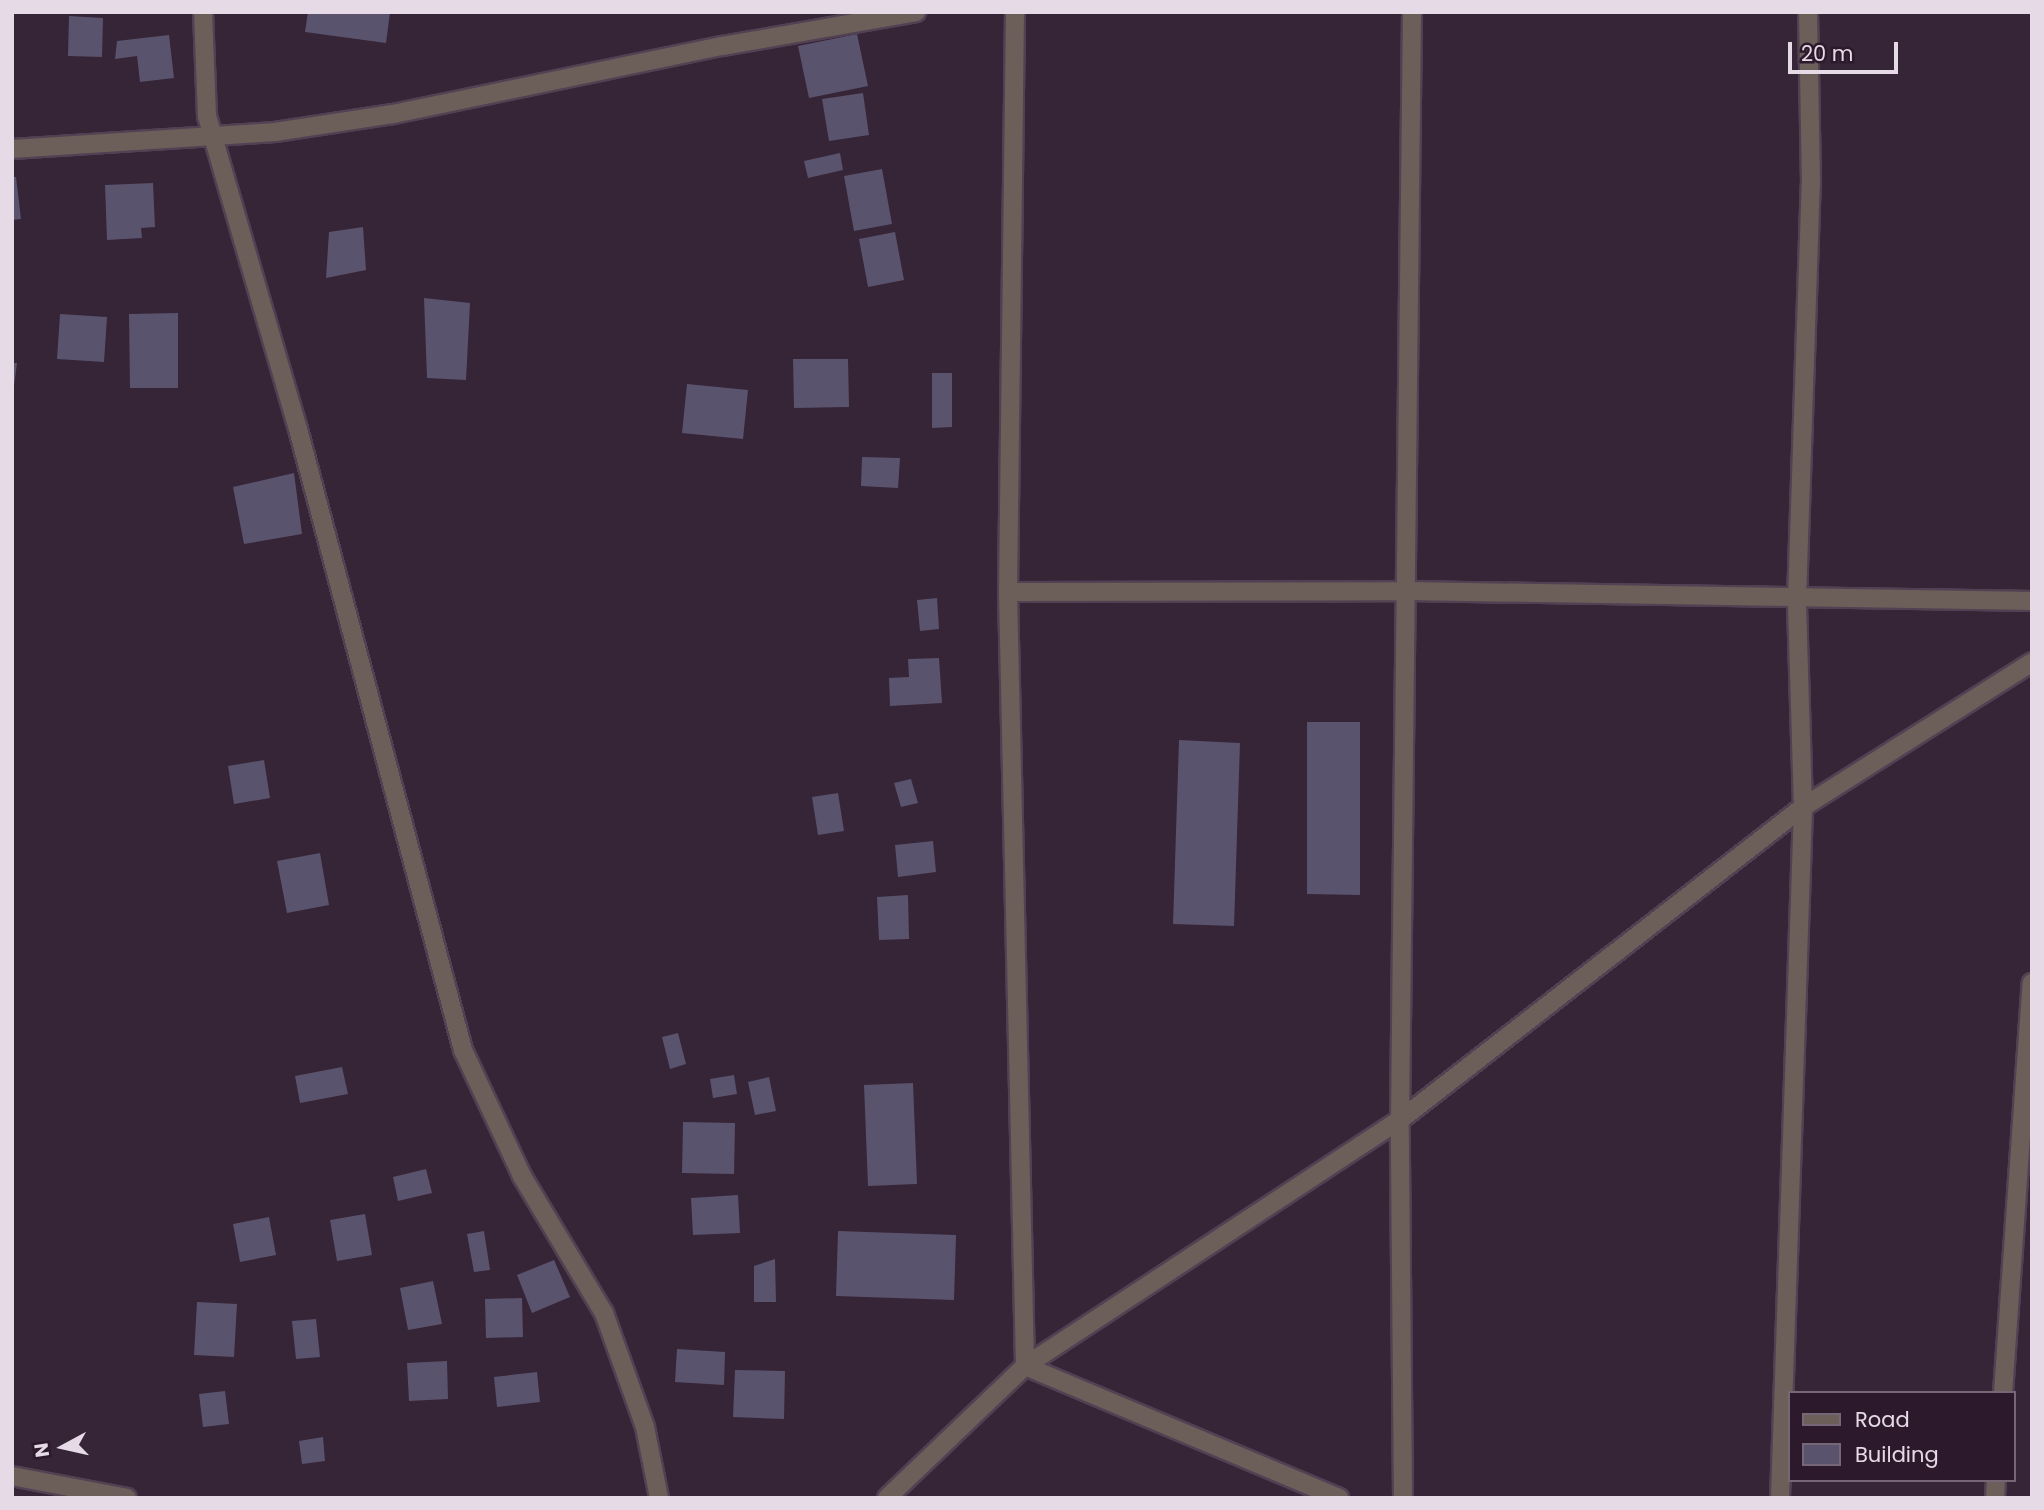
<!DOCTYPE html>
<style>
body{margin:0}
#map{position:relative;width:2044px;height:1510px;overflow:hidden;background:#362437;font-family:Poppins,sans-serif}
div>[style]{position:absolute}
.building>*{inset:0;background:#5a536d}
.roads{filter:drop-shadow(2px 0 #524153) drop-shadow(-2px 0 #524153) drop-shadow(0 2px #524153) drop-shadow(0 -2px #524153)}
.street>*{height:18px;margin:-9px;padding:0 9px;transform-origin:9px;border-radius:9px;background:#6c5f5a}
span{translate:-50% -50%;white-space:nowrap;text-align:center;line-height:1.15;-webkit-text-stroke:5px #2c1a2c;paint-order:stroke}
.frame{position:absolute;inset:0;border:14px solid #e6dae6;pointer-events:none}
.legend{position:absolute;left:1788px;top:1391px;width:228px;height:91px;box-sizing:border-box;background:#2c1a2c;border:2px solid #766776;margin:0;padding:9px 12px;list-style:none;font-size:21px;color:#e6dae6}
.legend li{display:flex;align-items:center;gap:14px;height:35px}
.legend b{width:35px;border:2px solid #766776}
.north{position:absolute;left:28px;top:1412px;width:70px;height:70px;-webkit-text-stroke:5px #2c1a2c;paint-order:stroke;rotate:262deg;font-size:19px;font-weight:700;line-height:28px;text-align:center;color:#e6dae6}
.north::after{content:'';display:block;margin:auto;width:24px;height:32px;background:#e6dae6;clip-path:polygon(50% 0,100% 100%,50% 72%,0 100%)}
.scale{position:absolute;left:1788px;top:42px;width:110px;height:32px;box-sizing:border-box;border:4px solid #e6dae6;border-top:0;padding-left:9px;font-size:21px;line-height:24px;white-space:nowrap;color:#e6dae6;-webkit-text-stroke:5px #2c1a2c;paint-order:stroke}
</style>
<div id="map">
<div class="building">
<div style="clip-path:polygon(308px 12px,390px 12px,386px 43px,305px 32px)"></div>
<div style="clip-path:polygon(69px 16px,103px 18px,102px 57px,68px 56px)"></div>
<div style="clip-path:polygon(857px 34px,868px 86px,809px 98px,798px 46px)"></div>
<div style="clip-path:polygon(169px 35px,174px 78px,140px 82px,137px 56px,115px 59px,117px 41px)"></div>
<div style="clip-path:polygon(863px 93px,869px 135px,829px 141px,822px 99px)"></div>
<div style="clip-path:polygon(840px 153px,843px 170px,808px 178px,804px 161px)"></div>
<div style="clip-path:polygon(882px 169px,892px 224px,854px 231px,844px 176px)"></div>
<div style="clip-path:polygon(12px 177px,16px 177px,21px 219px,12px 220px)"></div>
<div style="clip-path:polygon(153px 183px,155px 227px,141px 228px,142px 238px,107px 240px,105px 185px)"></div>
<div style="clip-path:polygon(363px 227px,366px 270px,326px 278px,329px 232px)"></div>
<div style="clip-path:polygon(895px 232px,904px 280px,868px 287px,859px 239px)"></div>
<div style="clip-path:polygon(424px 298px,470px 303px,466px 380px,427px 378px)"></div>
<div style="clip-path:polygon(178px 313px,178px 388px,130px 388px,129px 314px)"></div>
<div style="clip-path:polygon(60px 314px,107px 317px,104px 362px,57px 359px)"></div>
<div style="clip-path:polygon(793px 359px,848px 359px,849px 407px,794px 408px)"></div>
<div style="clip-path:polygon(12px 363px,17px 363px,14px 386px,12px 386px)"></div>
<div style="clip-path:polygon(932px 373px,952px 373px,952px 427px,932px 428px)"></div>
<div style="clip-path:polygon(687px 384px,748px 390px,743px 439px,682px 433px)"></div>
<div style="clip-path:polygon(862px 457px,900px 458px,898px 488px,861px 486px)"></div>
<div style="clip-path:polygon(294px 473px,302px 534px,244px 544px,233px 487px)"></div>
<div style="clip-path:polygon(937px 598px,939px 629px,920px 631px,917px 600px)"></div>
<div style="clip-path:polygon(939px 658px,942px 703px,890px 706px,889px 678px,909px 677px,908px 659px)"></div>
<div style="clip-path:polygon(1307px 722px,1360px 722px,1360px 895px,1307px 894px)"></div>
<div style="clip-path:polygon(1179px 740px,1240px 743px,1234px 926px,1173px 924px)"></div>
<div style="clip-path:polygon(264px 760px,270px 798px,234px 804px,228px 766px)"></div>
<div style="clip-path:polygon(911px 779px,918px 803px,901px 807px,894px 783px)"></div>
<div style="clip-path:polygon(838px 793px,844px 831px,818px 835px,812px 797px)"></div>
<div style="clip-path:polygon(933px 841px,936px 872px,898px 877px,895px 845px)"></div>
<div style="clip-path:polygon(320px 853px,329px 905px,287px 913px,277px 861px)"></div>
<div style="clip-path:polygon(908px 895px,909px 939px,879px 940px,877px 897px)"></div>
<div style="clip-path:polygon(678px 1033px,686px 1064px,670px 1069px,662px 1037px)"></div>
<div style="clip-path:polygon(342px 1067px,348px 1094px,300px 1103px,295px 1076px)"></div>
<div style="clip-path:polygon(734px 1075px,737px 1094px,713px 1098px,710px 1079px)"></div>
<div style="clip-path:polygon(769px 1077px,776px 1111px,755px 1115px,748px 1082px)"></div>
<div style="clip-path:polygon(913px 1083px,917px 1184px,868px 1186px,864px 1085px)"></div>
<div style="clip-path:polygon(683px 1122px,735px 1123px,734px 1174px,682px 1173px)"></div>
<div style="clip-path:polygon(426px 1169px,432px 1193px,398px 1201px,393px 1177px)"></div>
<div style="clip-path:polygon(738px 1195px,740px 1233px,693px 1235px,691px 1198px)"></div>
<div style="clip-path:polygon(365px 1214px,372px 1255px,337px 1261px,330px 1220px)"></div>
<div style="clip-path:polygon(269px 1217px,276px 1255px,240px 1262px,233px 1224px)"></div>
<div style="clip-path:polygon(484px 1231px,490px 1270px,474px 1272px,467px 1234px)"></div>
<div style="clip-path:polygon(838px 1231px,956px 1235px,954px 1300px,836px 1296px)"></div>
<div style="clip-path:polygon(775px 1259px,776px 1302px,754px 1302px,754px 1266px)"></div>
<div style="clip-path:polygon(554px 1260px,570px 1297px,532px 1313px,517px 1275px)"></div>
<div style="clip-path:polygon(433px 1281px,442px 1324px,408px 1330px,400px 1288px)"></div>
<div style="clip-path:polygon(522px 1298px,523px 1337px,486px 1338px,485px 1299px)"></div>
<div style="clip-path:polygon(197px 1302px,237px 1304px,234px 1357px,194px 1355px)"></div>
<div style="clip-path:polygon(316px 1319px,320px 1357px,296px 1359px,292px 1321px)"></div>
<div style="clip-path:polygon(677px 1349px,725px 1352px,724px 1385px,675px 1382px)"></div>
<div style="clip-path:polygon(447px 1361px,448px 1399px,409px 1401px,407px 1363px)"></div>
<div style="clip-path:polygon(735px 1370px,785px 1371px,784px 1419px,733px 1417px)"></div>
<div style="clip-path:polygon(537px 1372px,540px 1402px,497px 1407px,494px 1377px)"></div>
<div style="clip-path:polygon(225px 1391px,229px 1424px,203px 1427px,199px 1394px)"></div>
<div style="clip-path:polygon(323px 1437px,325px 1461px,302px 1464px,299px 1441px)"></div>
</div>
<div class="roads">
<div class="street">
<div style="left:203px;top:12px;width:104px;rotate:87.8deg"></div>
<div style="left:207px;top:116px;width:326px;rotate:73.8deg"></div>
<div style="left:298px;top:429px;width:643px;rotate:75.12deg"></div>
<div style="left:463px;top:1050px;width:139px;rotate:64.9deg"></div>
<div style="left:522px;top:1176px;width:160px;rotate:59.1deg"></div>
<div style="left:604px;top:1313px;width:121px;rotate:70.2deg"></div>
<div style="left:645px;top:1427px;width:72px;rotate:78.8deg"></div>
<div style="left:1015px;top:12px;width:580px;rotate:90.69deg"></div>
<div style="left:1008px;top:592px;width:774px;rotate:88.74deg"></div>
<div style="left:12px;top:149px;width:264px;rotate:-3.7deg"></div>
<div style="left:275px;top:132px;width:119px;rotate:-8.7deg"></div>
<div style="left:393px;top:114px;width:336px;rotate:-11.7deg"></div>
<div style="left:722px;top:46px;width:197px;rotate:-9.9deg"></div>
<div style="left:1008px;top:592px;width:399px;rotate:-0.1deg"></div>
<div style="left:1407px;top:591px;width:625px;rotate:0.92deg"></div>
<div style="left:1025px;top:1366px;width:341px;rotate:22.8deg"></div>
<div style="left:2003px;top:1393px;width:411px;rotate:-86deg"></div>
<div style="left:12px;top:1476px;width:117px;rotate:10.8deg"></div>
<div style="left:887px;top:1498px;width:191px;rotate:-43.7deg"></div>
<div style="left:1025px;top:1366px;width:448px;rotate:-33.3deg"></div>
<div style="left:1400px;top:1120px;width:510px;rotate:-37.84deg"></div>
<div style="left:1803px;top:807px;width:271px;rotate:-32.3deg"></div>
<div style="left:1403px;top:1498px;width:378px;rotate:-90.5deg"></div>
<div style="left:1400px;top:1120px;width:1108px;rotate:-89.38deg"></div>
<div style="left:1780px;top:1498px;width:691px;rotate:-88.09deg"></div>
<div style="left:1803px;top:807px;width:208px;rotate:-91.7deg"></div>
<div style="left:1797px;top:599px;width:415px;rotate:-88.1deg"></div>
<div style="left:1811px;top:184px;width:172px;rotate:-91deg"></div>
<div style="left:1995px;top:1498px;width:18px;rotate:-87deg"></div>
</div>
</div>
<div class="frame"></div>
<ul class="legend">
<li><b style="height:9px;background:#6c5f5a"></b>Road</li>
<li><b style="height:19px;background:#5a536d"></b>Building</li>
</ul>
<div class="north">N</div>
<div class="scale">20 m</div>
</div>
